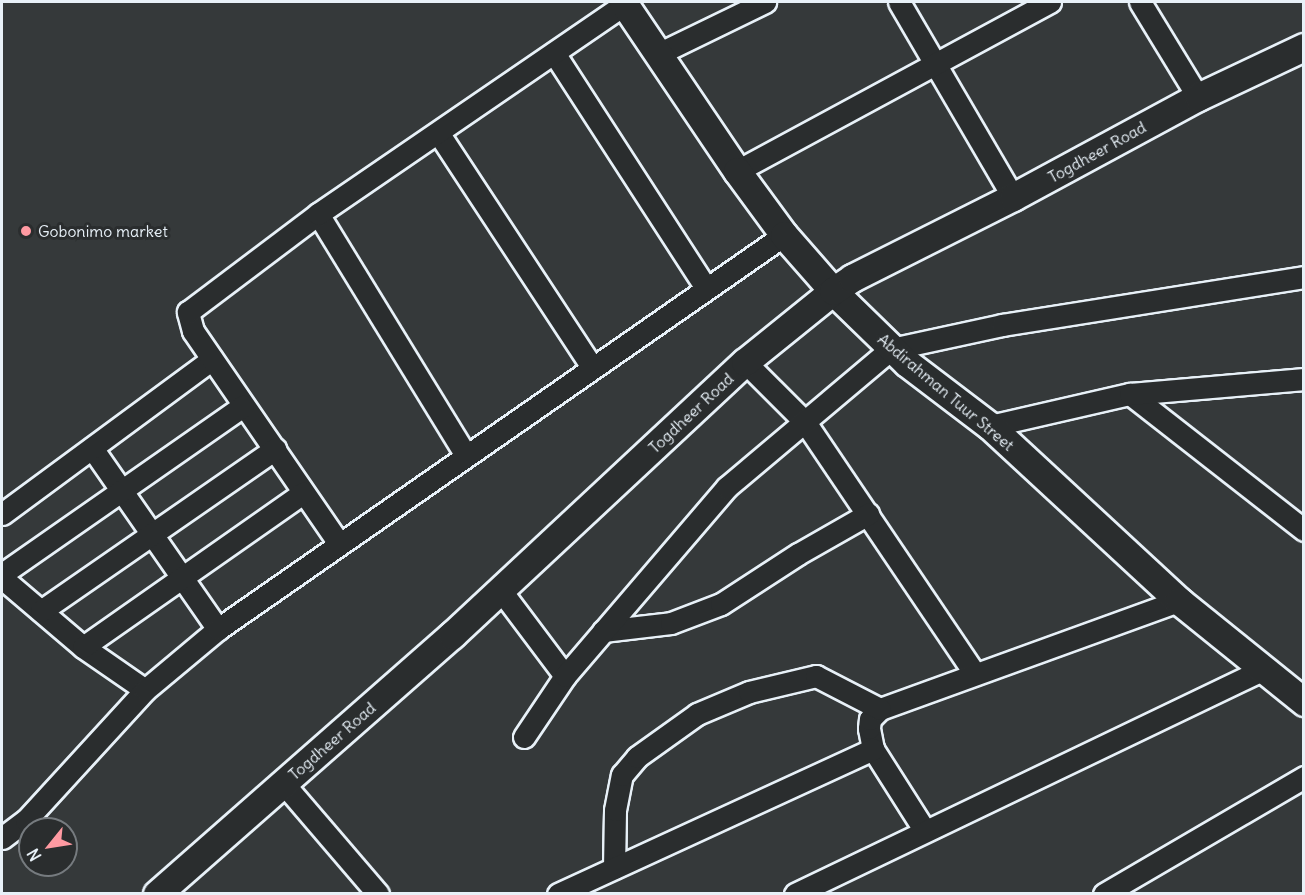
<!DOCTYPE html>
<style>
body{margin:0}
#map{position:relative;width:1305px;height:895px;overflow:hidden;background:#35393a;font-family:Delius,sans-serif}
div>[style]{position:absolute}
.roads{filter:drop-shadow(2px 0 #e8f1f8) drop-shadow(-2px 0 #e8f1f8) drop-shadow(0 2px #e8f1f8) drop-shadow(0 -2px #e8f1f8)}
.minor>*{height:21px;margin:-10.5px;padding:0 10.5px;transform-origin:10.5px;border-radius:10.5px;background:#2a2d2e}
.tertiary>*{height:27px;margin:-13.5px;padding:0 13.5px;transform-origin:13.5px;border-radius:13.5px;background:#2a2d2e}
.dots>*{width:16px;height:16px;translate:-50% -50%;box-sizing:border-box;border:3px solid #2a2d2e;border-radius:50%}
span{translate:-50% -50%;white-space:nowrap;text-align:center;line-height:1.15;-webkit-text-stroke:6px #2a2d2e;paint-order:stroke}
.street-label{font-size:16px;color:#e8f1f8}
.poi-label{font-size:16px;color:#e8f1f8}
.left{translate:0 -50%;text-align:left}
.frame{position:absolute;inset:0;border:3px solid #e8f1f8;pointer-events:none}
.north{position:absolute;left:18px;top:817px;width:60px;height:60px;box-sizing:border-box;background:#2a2d2e;border:2px solid #767b7f;border-radius:50%;rotate:240deg;font-size:16px;font-weight:700;line-height:24px;text-align:center;color:#e8f1f8}
.north::after{content:'';display:block;margin:auto;width:21px;height:27px;background:#ff9aa2;clip-path:polygon(50% 0,100% 100%,50% 72%,0 100%)}
</style>
<div id="map">
<div class="roads">
<div class="minor">
<div style="left:899px;top:2px;width:226px;rotate:59.7deg"></div>
<div style="left:1140px;top:2px;width:111px;rotate:58.6deg"></div>
<div style="left:554px;top:53px;width:280px;rotate:57.1deg"></div>
<div style="left:660px;top:53px;width:117px;rotate:-25.9deg"></div>
<div style="left:439px;top:134px;width:279px;rotate:56.7deg"></div>
<div style="left:737px;top:171px;width:356px;rotate:-28.4deg"></div>
<div style="left:318px;top:214px;width:281px;rotate:58.5deg"></div>
<div style="left:745px;top:362px;width:85px;rotate:45deg"></div>
<div style="left:805px;top:422px;width:303px;rotate:56deg"></div>
<div style="left:1130px;top:394px;width:221px;rotate:38deg"></div>
<div style="left:990px;top:426px;width:144px;rotate:-12.9deg"></div>
<div style="left:1130px;top:394px;width:175px;rotate:-4.9deg"></div>
<div style="left:92px;top:448px;width:221px;rotate:55.2deg"></div>
<div style="left:2px;top:514px;width:261px;rotate:-36.4deg"></div>
<div style="left:338px;top:542px;width:256px;rotate:-124.5deg"></div>
<div style="left:193px;top:331px;width:20px;rotate:-105deg"></div>
<div style="left:188px;top:312px;width:163px;rotate:-37deg"></div>
<div style="left:318px;top:214px;width:372px;rotate:-34.4deg"></div>
<div style="left:2px;top:574px;width:294px;rotate:-34.9deg"></div>
<div style="left:2px;top:578px;width:106px;rotate:40.4deg"></div>
<div style="left:83px;top:647px;width:75px;rotate:34.7deg"></div>
<div style="left:499px;top:588px;width:110px;rotate:53.1deg"></div>
<div style="left:41px;top:611px;width:285px;rotate:-34.7deg"></div>
<div style="left:603px;top:631px;width:68px;rotate:-6.7deg"></div>
<div style="left:671px;top:623px;width:53px;rotate:-20.8deg"></div>
<div style="left:721px;top:604px;width:92px;rotate:-33deg"></div>
<div style="left:798px;top:554px;width:81px;rotate:-29.7deg"></div>
<div style="left:83px;top:647px;width:269px;rotate:-35deg"></div>
<div style="left:524px;top:737px;width:73px;rotate:-56.1deg"></div>
<div style="left:565px;top:676px;width:249px;rotate:-49.4deg"></div>
<div style="left:727px;top:487px;width:214px;rotate:-40.1deg"></div>
<div style="left:891px;top:349px;width:114px;rotate:-12.2deg"></div>
<div style="left:1002px;top:325px;width:306px;rotate:-9deg"></div>
<div style="left:283px;top:783px;width:146px;rotate:49.4deg"></div>
<div style="left:925px;top:831px;width:97px;rotate:-122.4deg"></div>
<div style="left:873px;top:749px;width:21px;rotate:-101deg"></div>
<div style="left:869px;top:728px;width:9px;rotate:-84deg"></div>
<div style="left:870px;top:719px;width:14px;rotate:-45deg"></div>
<div style="left:880px;top:709px;width:318px;rotate:-19.9deg"></div>
<div style="left:2px;top:838px;width:30px;rotate:-37deg"></div>
<div style="left:26px;top:820px;width:176px;rotate:-47.5deg"></div>
<div style="left:145px;top:690px;width:95px;rotate:-39.9deg"></div>
<div style="left:218px;top:629px;width:690px;rotate:-34.84deg"></div>
<div style="left:614px;top:868px;width:58px;rotate:-89deg"></div>
<div style="left:615px;top:810px;width:36px;rotate:-79deg"></div>
<div style="left:622px;top:775px;width:23px;rotate:-50deg"></div>
<div style="left:637px;top:757px;width:74px;rotate:-35.6deg"></div>
<div style="left:697px;top:714px;width:56px;rotate:-22.9deg"></div>
<div style="left:749px;top:692px;width:69px;rotate:-13.4deg"></div>
<div style="left:816px;top:676px;width:72px;rotate:27.3deg"></div>
<div style="left:558px;top:894px;width:347px;rotate:-24.7deg"></div>
<div style="left:795px;top:894px;width:522px;rotate:-25.63deg"></div>
<div style="left:1104px;top:894px;width:232px;rotate:-30.3deg"></div>
</div>
<div class="tertiary">
<div style="left:623px;top:2px;width:204px;rotate:56deg"></div>
<div style="left:737px;top:171px;width:79px;rotate:53.7deg"></div>
<div style="left:784px;top:235px;width:74px;rotate:48.8deg"></div>
<div style="left:833px;top:291px;width:103px;rotate:44.2deg"></div>
<div style="left:907px;top:363px;width:104px;rotate:37.2deg"></div>
<div style="left:990px;top:426px;width:258px;rotate:42.8deg"></div>
<div style="left:1179px;top:601px;width:161px;rotate:38.9deg"></div>
<div style="left:157px;top:894px;width:393px;rotate:-41.3deg"></div>
<div style="left:452px;top:635px;width:400px;rotate:-43deg"></div>
<div style="left:745px;top:362px;width:113px;rotate:-38.9deg"></div>
<div style="left:833px;top:291px;width:23px;rotate:-34deg"></div>
<div style="left:852px;top:278px;width:180px;rotate:-26.7deg"></div>
<div style="left:1013px;top:197px;width:210px;rotate:-28.4deg"></div>
<div style="left:1198px;top:97px;width:117px;rotate:-25.3deg"></div>
</div>
</div>
<div class="dots">
<div style="left:26px;top:231px;background:#ff9aa2"></div>
</div>
<div class="street-label">
<span style="left:1097px;top:152px;rotate:-29deg">Togdheer Road</span>
<span style="left:946px;top:392px;rotate:40deg">Abdirahman Tuur Street</span>
<span style="left:691px;top:413px;rotate:-43deg">Togdheer Road</span>
<span style="left:332px;top:741px;rotate:-41deg">Togdheer Road</span>
</div>
<div class="poi-label">
<span class="left" style="left:38px;top:231px">Gobonimo market</span>
</div>
<div class="frame"></div>
<div class="north">N</div>
</div>
